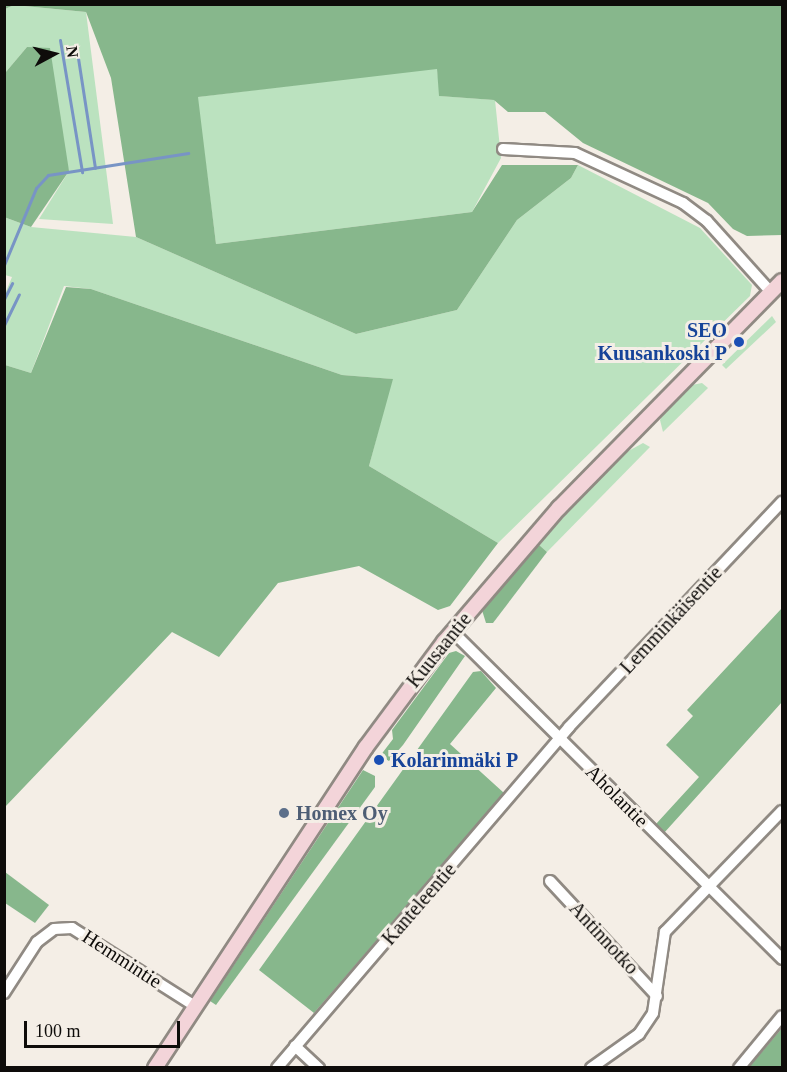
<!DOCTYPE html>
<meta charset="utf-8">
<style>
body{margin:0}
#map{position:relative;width:787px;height:1072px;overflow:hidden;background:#f4eee6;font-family:"Times New Roman",serif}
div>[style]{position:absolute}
.green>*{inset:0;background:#bbe2bf}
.forest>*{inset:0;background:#87b78c}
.stream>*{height:3px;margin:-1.5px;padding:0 1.5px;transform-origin:1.5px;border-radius:1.5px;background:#7894c5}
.roads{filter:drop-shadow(2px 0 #908a83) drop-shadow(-2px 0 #908a83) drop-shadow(0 2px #908a83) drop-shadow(0 -2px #908a83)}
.street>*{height:10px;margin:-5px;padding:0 5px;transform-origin:5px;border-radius:5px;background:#fff}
.secondary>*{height:14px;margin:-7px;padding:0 7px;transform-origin:7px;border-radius:7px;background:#f3d4d9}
.dots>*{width:16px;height:16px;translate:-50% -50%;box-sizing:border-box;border:3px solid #f4eee6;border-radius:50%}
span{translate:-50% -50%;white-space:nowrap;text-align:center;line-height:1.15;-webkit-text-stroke:6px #f4eee6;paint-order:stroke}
.transit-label{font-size:20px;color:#164399;font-weight:700}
.right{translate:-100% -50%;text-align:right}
.left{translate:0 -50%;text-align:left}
.street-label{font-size:20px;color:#0e0c0a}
.service-label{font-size:20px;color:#4e5e75;font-weight:700}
.frame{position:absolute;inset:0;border:6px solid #0e0c0a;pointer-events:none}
.north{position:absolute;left:24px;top:24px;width:60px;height:60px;-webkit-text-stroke:4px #f4eee6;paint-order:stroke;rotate:83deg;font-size:16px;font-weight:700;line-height:24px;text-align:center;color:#0e0c0a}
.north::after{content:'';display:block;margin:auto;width:21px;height:27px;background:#0e0c0a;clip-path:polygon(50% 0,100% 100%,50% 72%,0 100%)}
.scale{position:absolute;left:24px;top:1021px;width:156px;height:27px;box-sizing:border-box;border:3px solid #0e0c0a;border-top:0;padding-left:8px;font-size:18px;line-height:21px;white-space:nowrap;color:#0e0c0a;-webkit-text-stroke:4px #f4eee6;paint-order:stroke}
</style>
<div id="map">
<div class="green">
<div style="clip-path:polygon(14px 5px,86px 12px,113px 224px,39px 219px,69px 171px,27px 47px,5px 73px,5px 9px)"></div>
<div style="clip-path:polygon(437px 68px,440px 96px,495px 100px,501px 158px,472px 212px,216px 244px,197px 97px)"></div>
<div style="clip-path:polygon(578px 165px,700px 228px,752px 285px,750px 296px,498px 543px,369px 466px,392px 379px,342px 375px,91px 289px,64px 286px,31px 373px,5px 365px,5px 294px,12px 277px,5px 275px,4px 217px,31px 227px,136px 237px,356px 334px,457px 310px,517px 220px,571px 178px)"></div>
<div style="clip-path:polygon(772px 316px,776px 322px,726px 369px,722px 365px)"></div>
<div style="clip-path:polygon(702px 383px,708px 388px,663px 432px,660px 420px,666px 410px,692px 385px)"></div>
<div style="clip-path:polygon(643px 443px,650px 447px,547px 552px,538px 544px,623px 454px)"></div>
</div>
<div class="forest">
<div style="clip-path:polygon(5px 4px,782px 5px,782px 235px,747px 236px,733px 229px,708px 203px,583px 143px,545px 112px,508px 112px,494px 100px,439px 96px,437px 69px,198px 97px,216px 244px,472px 212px,502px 165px,578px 165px,571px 178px,517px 220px,457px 310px,356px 334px,136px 237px,111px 78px,86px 12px,14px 5px,5px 9px)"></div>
<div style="clip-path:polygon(27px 47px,50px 48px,69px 171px,31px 227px,4px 217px,5px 73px)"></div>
<div style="clip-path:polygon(66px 287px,91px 289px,342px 375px,393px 379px,369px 466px,498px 543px,450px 606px,438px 610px,359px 566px,278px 583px,219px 657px,172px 632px,5px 807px,5px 365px,31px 373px)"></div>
<div style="clip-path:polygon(538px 544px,547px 552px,493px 623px,486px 623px,481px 607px)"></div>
<div style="clip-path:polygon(782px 608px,782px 702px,664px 833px,656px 824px,699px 777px,666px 745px,693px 716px,687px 710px)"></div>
<div style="clip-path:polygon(456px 651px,465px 656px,403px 745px,389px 761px,380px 756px,393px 739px,392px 730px,449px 653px)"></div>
<div style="clip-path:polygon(481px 671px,496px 688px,450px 744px,504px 793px,314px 1013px,259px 970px,473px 672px)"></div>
<div style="clip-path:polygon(363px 770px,375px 776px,375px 787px,216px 1005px,210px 1001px)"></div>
<div style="clip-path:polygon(5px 872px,49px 905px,35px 923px,5px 903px)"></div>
<div style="clip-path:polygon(782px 1028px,782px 1067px,749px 1067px)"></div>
</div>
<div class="stream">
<div style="left:60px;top:40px;width:134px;rotate:80.5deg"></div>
<div style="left:78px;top:58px;width:111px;rotate:81.2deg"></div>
<div style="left:4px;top:265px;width:83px;rotate:-67.4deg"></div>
<div style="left:36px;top:188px;width:18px;rotate:-47deg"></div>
<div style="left:48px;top:175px;width:142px;rotate:-8.9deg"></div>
<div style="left:4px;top:299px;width:18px;rotate:-63deg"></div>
<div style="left:4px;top:325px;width:34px;rotate:-64deg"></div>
</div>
<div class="roads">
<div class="street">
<div style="left:503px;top:149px;width:72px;rotate:3.2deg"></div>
<div style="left:575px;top:153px;width:119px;rotate:24.8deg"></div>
<div style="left:683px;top:203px;width:30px;rotate:37deg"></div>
<div style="left:707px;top:221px;width:96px;rotate:48deg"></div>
<div style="left:453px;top:632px;width:464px;rotate:44.8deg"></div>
<div style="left:550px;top:881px;width:157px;rotate:47.1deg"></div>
<div style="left:4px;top:993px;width:61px;rotate:-57.1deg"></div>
<div style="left:37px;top:942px;width:21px;rotate:-37deg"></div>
<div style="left:54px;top:929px;width:18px;rotate:-3deg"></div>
<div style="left:72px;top:928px;width:146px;rotate:32.4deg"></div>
<div style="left:295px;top:1046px;width:33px;rotate:43deg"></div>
<div style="left:277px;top:1068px;width:449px;rotate:-49.4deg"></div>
<div style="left:569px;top:727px;width:310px;rotate:-46.6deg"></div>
<div style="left:591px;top:1068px;width:59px;rotate:-35.3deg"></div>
<div style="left:639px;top:1034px;width:25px;rotate:-56deg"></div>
<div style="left:653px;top:1013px;width:82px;rotate:-81.6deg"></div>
<div style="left:665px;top:932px;width:168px;rotate:-46deg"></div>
<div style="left:739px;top:1068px;width:67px;rotate:-50.4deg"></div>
</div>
<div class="secondary">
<div style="left:155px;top:1068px;width:384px;rotate:-56.7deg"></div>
<div style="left:366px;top:747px;width:131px;rotate:-53.4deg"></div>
<div style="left:444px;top:642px;width:177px;rotate:-49.4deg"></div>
<div style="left:559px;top:508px;width:318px;rotate:-45.5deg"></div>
</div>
</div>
<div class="dots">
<div style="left:739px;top:342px;background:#1a4fb4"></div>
<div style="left:379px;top:760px;background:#1a4fb4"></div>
<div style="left:284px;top:813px;background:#5c6f8a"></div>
</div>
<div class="transit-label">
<span class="right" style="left:727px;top:342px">SEO<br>Kuusankoski P</span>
<span class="left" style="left:391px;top:760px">Kolarinmäki P</span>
</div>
<div class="street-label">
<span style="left:671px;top:620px;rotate:-47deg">Lemminkäisentie</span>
<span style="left:439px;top:650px;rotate:-51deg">Kuusaantie</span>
<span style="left:617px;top:796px;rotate:45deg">Aholantie</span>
<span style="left:419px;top:904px;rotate:-49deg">Kanteleentie</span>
<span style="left:604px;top:938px;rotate:47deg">Antinnotko</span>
<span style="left:122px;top:959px;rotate:33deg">Hemmintie</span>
</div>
<div class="service-label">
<span class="left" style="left:296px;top:813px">Homex Oy</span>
</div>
<div class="frame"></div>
<div class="north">N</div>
<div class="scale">100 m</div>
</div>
